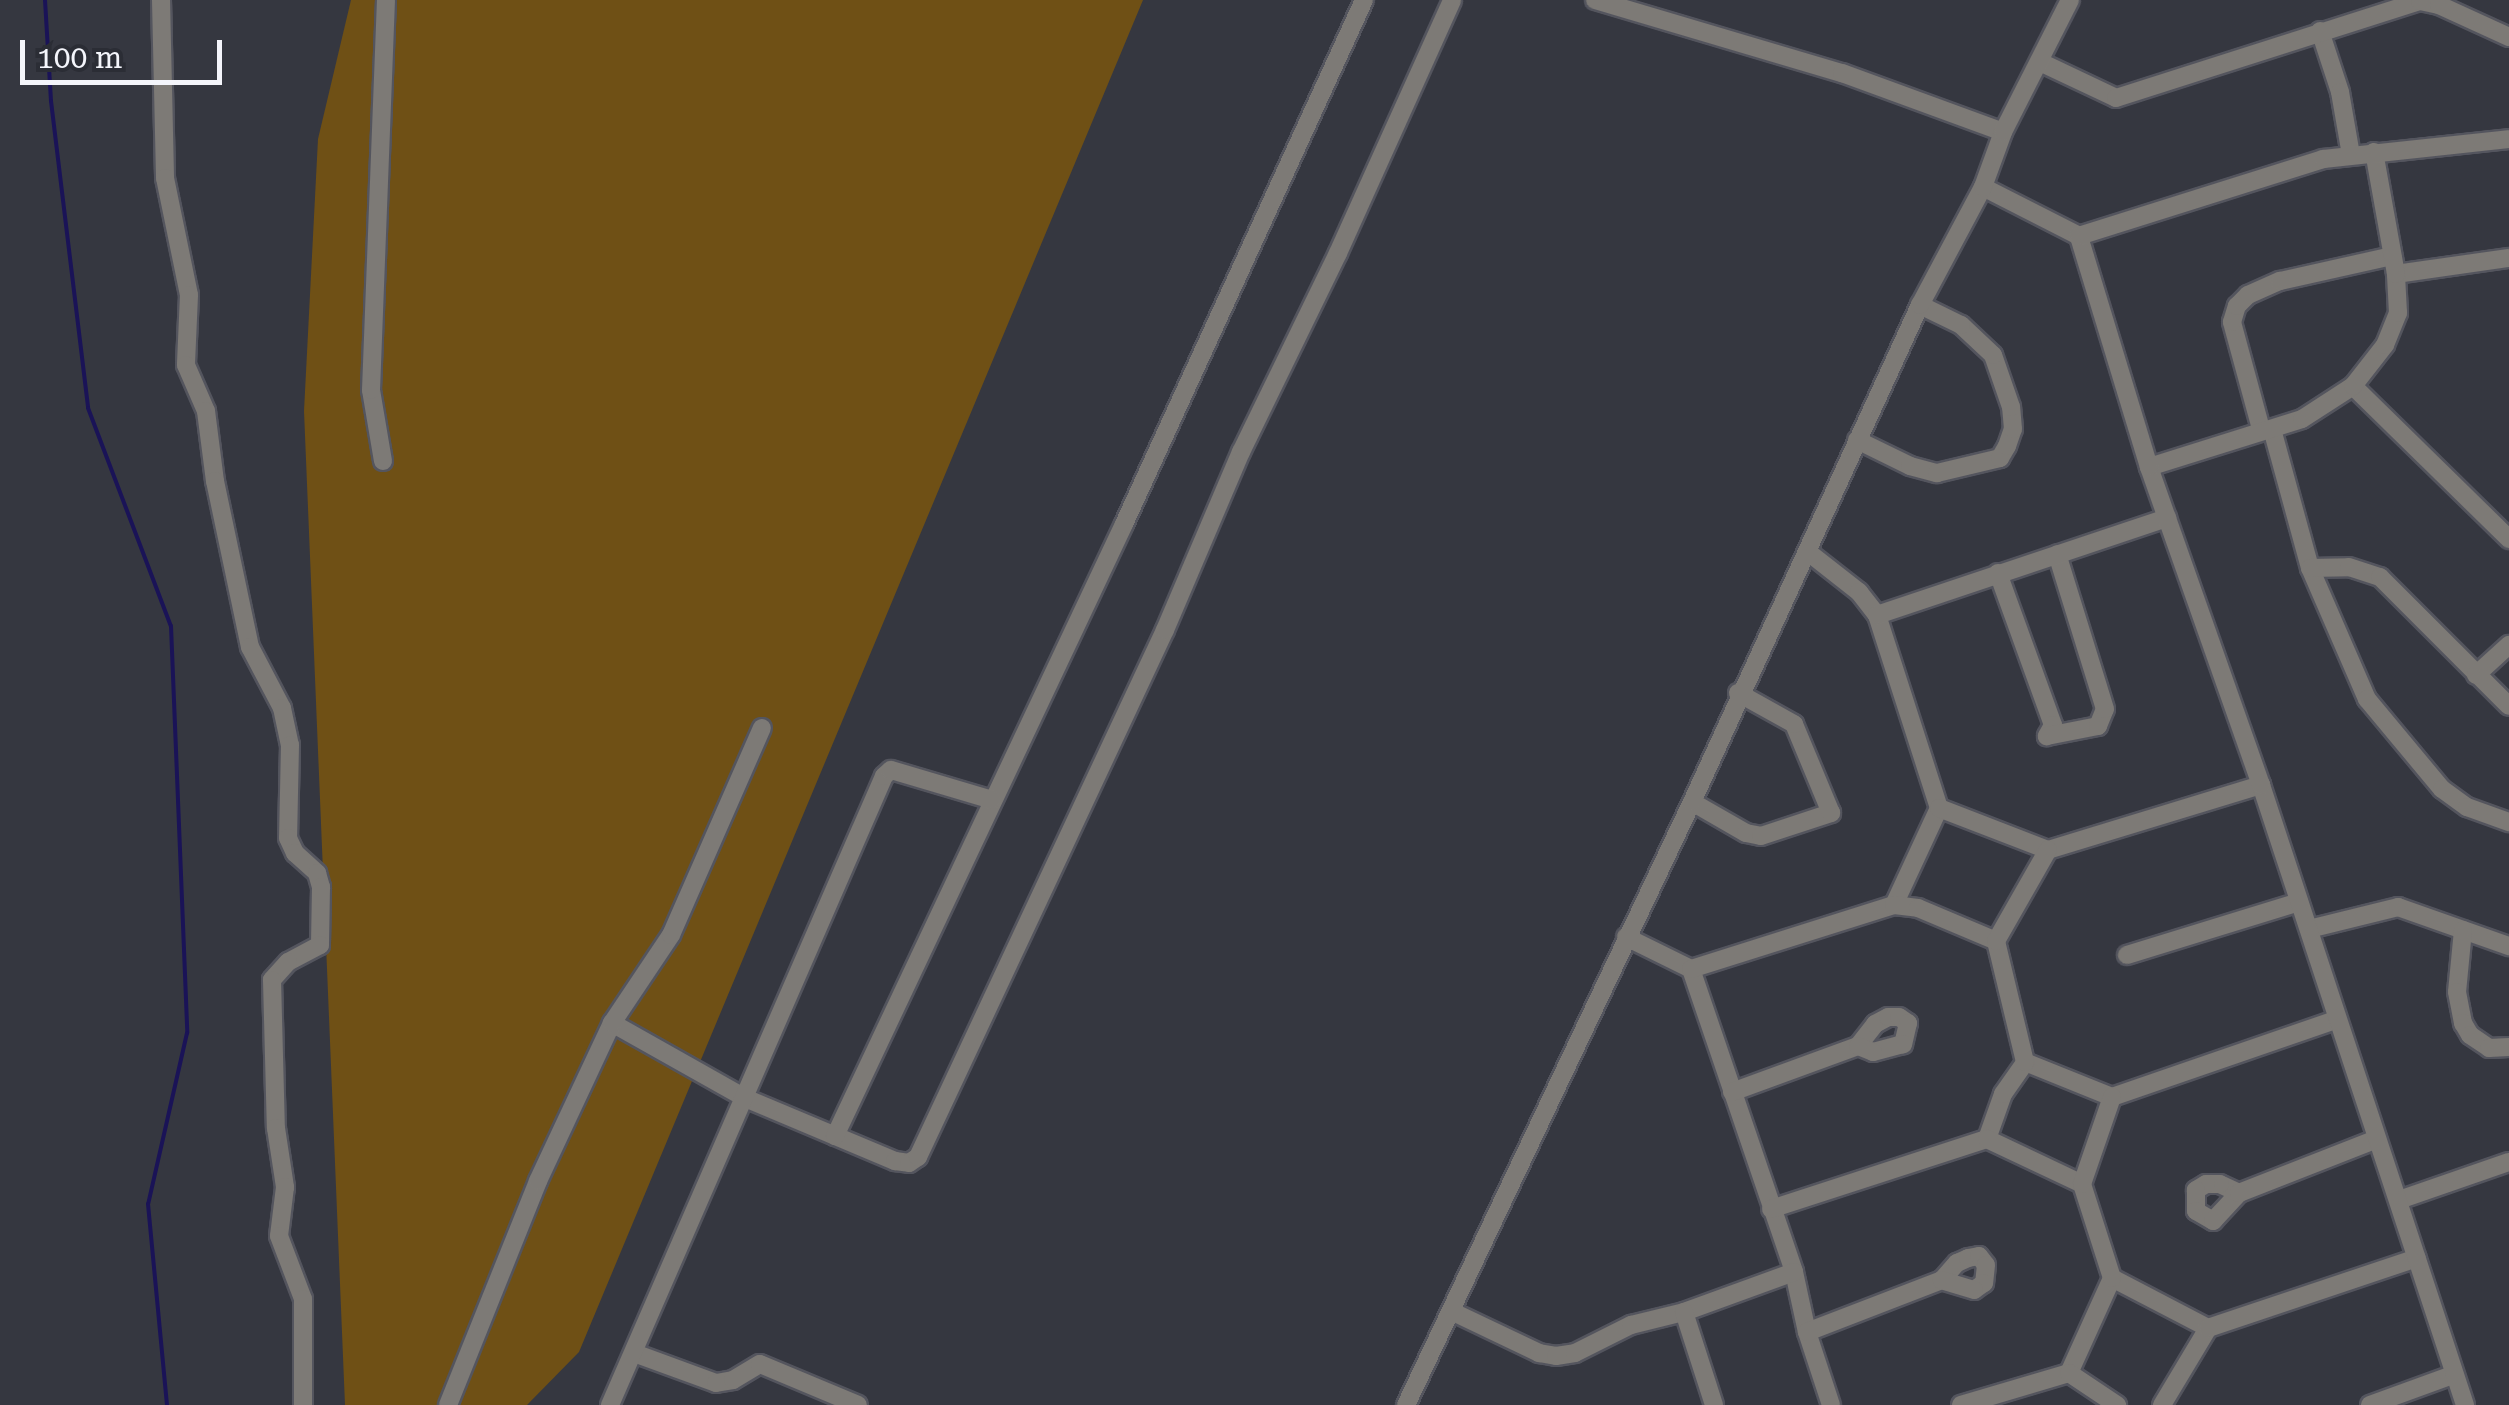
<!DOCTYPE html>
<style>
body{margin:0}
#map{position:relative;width:2509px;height:1405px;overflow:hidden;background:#353740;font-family:"Roboto Serif",serif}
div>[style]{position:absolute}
.green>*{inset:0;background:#6f5015}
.stream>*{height:4px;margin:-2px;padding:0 2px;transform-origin:2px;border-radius:2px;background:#1a1357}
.roads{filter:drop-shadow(2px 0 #54555e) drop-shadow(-2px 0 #54555e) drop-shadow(0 2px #54555e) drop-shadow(0 -2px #54555e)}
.minor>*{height:18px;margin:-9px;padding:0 9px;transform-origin:9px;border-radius:9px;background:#7d7a76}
span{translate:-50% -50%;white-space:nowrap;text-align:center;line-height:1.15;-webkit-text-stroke:10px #2b2d35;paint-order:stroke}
.scale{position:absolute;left:20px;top:40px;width:202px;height:45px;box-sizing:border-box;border:5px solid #f4f5fb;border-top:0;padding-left:12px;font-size:30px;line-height:35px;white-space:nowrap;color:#f4f5fb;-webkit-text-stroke:8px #2b2d35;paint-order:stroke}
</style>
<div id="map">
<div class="green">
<div style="clip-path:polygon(351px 0,1143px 0,579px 1352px,527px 1405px,345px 1405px,304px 411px,318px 139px)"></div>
</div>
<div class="stream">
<div style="left:45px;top:0;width:101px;rotate:86.6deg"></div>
<div style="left:51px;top:101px;width:309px;rotate:83.1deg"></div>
<div style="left:88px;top:408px;width:233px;rotate:69.2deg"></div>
<div style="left:171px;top:626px;width:407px;rotate:87.7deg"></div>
<div style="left:187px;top:1033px;width:175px;rotate:102.8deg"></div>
<div style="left:148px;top:1204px;width:202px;rotate:84.6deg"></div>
</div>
<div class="roads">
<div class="minor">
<div style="left:161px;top:0;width:178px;rotate:88.7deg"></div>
<div style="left:165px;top:178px;width:119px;rotate:78.4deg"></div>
<div style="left:189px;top:295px;width:70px;rotate:92.5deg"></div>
<div style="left:186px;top:365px;width:50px;rotate:66.5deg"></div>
<div style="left:206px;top:411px;width:71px;rotate:82.7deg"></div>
<div style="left:215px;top:481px;width:170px;rotate:78.1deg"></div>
<div style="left:250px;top:647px;width:69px;rotate:62.3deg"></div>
<div style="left:282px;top:708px;width:38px;rotate:78deg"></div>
<div style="left:290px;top:745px;width:93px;rotate:91.2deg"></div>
<div style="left:288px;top:838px;width:17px;rotate:65deg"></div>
<div style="left:295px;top:853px;width:30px;rotate:42deg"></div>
<div style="left:317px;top:873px;width:15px;rotate:74deg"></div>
<div style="left:321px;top:887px;width:58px;rotate:91deg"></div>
<div style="left:320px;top:945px;width:36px;rotate:152deg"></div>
<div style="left:288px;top:962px;width:24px;rotate:132deg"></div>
<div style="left:272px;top:980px;width:148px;rotate:88.5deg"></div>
<div style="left:276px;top:1128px;width:60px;rotate:81.3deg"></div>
<div style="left:285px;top:1187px;width:49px;rotate:97deg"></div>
<div style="left:279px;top:1236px;width:67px;rotate:69.1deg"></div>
<div style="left:303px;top:1299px;width:106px;rotate:90deg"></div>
<div style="left:1595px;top:0;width:258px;rotate:16.5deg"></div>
<div style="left:1842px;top:73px;width:171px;rotate:20.1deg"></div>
<div style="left:2320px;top:31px;width:64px;rotate:71.8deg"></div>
<div style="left:2340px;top:92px;width:64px;rotate:80.1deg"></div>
<div style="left:2040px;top:62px;width:84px;rotate:25.3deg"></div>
<div style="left:2116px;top:98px;width:319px;rotate:-17.7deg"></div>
<div style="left:2420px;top:1px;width:19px;rotate:12deg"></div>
<div style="left:2439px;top:5px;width:77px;rotate:24.6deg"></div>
<div style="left:1983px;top:187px;width:108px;rotate:27deg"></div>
<div style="left:2396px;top:274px;width:114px;rotate:-8.1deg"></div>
<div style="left:2353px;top:386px;width:219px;rotate:44.4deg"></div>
<div style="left:2261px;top:429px;width:111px;rotate:-105.2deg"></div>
<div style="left:2232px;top:322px;width:17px;rotate:-73deg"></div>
<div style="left:2237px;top:306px;width:16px;rotate:-45deg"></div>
<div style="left:2248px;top:295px;width:35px;rotate:-24deg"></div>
<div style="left:2280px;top:281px;width:115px;rotate:-12.6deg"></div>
<div style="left:2272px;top:429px;width:144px;rotate:74.7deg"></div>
<div style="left:2310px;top:568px;width:143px;rotate:66.5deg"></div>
<div style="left:2367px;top:699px;width:117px;rotate:50.2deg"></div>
<div style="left:2442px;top:789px;width:31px;rotate:36deg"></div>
<div style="left:2467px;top:807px;width:45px;rotate:19.7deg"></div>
<div style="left:1857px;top:440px;width:59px;rotate:26.1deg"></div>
<div style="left:1910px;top:466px;width:28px;rotate:15deg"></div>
<div style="left:1937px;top:473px;width:65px;rotate:-13.4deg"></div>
<div style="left:2000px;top:458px;width:14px;rotate:-60deg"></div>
<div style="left:2007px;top:446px;width:18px;rotate:-71deg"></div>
<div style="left:2013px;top:429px;width:22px;rotate:-95deg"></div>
<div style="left:2011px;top:407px;width:55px;rotate:-109.1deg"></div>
<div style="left:1993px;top:355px;width:44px;rotate:-136.8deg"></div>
<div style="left:1961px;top:325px;width:46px;rotate:-154deg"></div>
<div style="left:383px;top:461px;width:72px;rotate:-99.6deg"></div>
<div style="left:371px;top:390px;width:390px;rotate:-87.8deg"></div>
<div style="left:2149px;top:467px;width:160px;rotate:-17.4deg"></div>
<div style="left:2302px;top:419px;width:61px;rotate:-32.9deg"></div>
<div style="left:2353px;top:386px;width:52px;rotate:-52deg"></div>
<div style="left:2385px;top:345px;width:35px;rotate:-68deg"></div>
<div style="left:2398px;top:313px;width:39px;rotate:-93deg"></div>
<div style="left:2396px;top:274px;width:124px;rotate:-100.2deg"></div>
<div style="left:1808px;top:552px;width:65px;rotate:38.1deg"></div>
<div style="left:1859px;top:592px;width:29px;rotate:52deg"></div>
<div style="left:1877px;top:615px;width:203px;rotate:72.2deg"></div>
<div style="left:1939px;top:808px;width:107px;rotate:114.9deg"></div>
<div style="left:2310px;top:568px;width:39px;rotate:-1deg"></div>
<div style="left:2349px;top:567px;width:33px;rotate:18deg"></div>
<div style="left:2380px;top:577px;width:182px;rotate:45deg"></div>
<div style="left:1998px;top:573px;width:162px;rotate:70.1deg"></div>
<div style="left:2053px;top:725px;width:13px;rotate:119deg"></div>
<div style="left:2047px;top:736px;width:52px;rotate:-11.1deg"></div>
<div style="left:2098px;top:726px;width:18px;rotate:-68deg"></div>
<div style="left:2105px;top:709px;width:162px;rotate:-107.2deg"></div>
<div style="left:1877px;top:615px;width:306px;rotate:-18.5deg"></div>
<div style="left:2476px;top:675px;width:45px;rotate:-42.3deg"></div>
<div style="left:1692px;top:802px;width:62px;rotate:29.9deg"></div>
<div style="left:1746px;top:833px;width:15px;rotate:11deg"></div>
<div style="left:1761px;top:836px;width:74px;rotate:-18.2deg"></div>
<div style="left:1831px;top:813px;width:96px;rotate:-112.6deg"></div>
<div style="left:1794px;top:724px;width:64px;rotate:-151deg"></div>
<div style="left:1939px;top:808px;width:117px;rotate:21.1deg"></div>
<div style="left:2048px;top:850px;width:223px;rotate:-17deg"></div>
<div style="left:2309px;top:929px;width:92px;rotate:-13.9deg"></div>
<div style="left:2398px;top:907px;width:118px;rotate:19.4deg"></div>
<div style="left:2463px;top:930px;width:62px;rotate:95.5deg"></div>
<div style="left:2457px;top:992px;width:32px;rotate:79deg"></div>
<div style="left:2463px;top:1023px;width:14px;rotate:60deg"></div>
<div style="left:2470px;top:1035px;width:23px;rotate:34deg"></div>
<div style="left:2489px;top:1048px;width:20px;rotate:-3deg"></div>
<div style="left:1626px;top:937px;width:72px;rotate:26.2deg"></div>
<div style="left:1691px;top:969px;width:320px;rotate:71.2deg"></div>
<div style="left:1794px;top:1272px;width:61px;rotate:77.8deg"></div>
<div style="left:1807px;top:1332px;width:77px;rotate:71.8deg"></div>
<div style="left:2127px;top:955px;width:180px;rotate:-17.1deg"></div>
<div style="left:1691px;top:969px;width:213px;rotate:-17.5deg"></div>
<div style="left:1894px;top:905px;width:24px;rotate:7deg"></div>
<div style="left:1918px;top:908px;width:85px;rotate:22.9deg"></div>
<div style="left:612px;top:1023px;width:153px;rotate:29.4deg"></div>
<div style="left:745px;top:1098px;width:163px;rotate:22.8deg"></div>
<div style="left:895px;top:1161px;width:14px;rotate:8deg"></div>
<div style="left:909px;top:1163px;width:11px;rotate:-34deg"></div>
<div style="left:918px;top:1157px;width:582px;rotate:-64.89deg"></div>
<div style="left:1165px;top:630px;width:194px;rotate:-66.9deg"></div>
<div style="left:1241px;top:452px;width:221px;rotate:-64deg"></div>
<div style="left:1338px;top:253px;width:277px;rotate:-65.7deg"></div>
<div style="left:2025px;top:1062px;width:94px;rotate:21.9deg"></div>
<div style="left:2112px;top:1097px;width:237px;rotate:-19deg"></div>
<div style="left:1732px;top:1092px;width:134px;rotate:-20.1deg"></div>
<div style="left:1858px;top:1046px;width:28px;rotate:-52deg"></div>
<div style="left:1875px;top:1024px;width:15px;rotate:-28deg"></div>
<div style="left:1888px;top:1017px;width:11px"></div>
<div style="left:1899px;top:1017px;width:11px;rotate:34deg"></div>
<div style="left:1908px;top:1023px;width:22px;rotate:103deg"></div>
<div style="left:1903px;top:1044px;width:31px;rotate:165deg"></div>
<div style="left:1873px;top:1052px;width:16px;rotate:-158deg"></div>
<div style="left:835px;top:1136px;width:677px;rotate:-64.72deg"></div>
<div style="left:1124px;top:524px;width:576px;rotate:-65.39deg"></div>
<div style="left:1987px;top:1139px;width:48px;rotate:-70.4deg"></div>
<div style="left:2003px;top:1094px;width:39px;rotate:-55deg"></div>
<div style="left:2025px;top:1062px;width:124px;rotate:-103.5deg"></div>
<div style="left:1996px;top:941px;width:105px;rotate:-60.3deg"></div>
<div style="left:2239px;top:1193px;width:21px;rotate:-155deg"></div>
<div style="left:2220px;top:1184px;width:14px;rotate:180deg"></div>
<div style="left:2206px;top:1184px;width:12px;rotate:149deg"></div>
<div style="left:2196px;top:1190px;width:21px;rotate:90deg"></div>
<div style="left:2196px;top:1211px;width:20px;rotate:30deg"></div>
<div style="left:2213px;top:1221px;width:38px;rotate:-47deg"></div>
<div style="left:2239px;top:1193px;width:148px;rotate:-21.4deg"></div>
<div style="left:2399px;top:1200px;width:116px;rotate:-19.1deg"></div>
<div style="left:1771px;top:1209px;width:227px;rotate:-18deg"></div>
<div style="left:1987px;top:1139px;width:105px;rotate:25.3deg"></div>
<div style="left:2112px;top:1278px;width:108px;rotate:27.5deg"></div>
<div style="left:1451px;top:1311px;width:98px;rotate:25.5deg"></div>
<div style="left:1539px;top:1353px;width:17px;rotate:10deg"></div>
<div style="left:1556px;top:1356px;width:19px;rotate:-9deg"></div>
<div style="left:1575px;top:1353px;width:63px;rotate:-26.6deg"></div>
<div style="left:1631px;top:1325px;width:55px;rotate:-13.8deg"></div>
<div style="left:1684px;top:1312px;width:117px;rotate:-20deg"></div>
<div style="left:1684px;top:1312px;width:98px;rotate:72.1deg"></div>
<div style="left:1807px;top:1332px;width:145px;rotate:-21.1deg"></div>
<div style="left:1942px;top:1280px;width:23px;rotate:-49deg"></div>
<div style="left:1957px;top:1263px;width:12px;rotate:-24deg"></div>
<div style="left:1968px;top:1258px;width:11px;rotate:-10deg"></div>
<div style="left:1979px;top:1256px;width:11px;rotate:52deg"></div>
<div style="left:1986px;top:1265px;width:18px;rotate:96deg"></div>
<div style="left:1984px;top:1283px;width:12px;rotate:145deg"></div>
<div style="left:1974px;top:1290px;width:34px;rotate:-163deg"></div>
<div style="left:634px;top:1353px;width:87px;rotate:20.1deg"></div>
<div style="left:716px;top:1383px;width:17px;rotate:-10deg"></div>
<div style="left:733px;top:1380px;width:31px;rotate:-31deg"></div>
<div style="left:760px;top:1364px;width:106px;rotate:22.7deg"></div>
<div style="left:2069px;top:1373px;width:104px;rotate:-65.6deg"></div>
<div style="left:2112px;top:1278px;width:99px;rotate:-107.7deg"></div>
<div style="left:2082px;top:1184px;width:92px;rotate:-71deg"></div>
<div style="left:448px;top:1405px;width:241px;rotate:-68.1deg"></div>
<div style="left:538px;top:1181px;width:174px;rotate:-64.9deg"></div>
<div style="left:612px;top:1023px;width:106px;rotate:-56.2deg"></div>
<div style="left:671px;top:935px;width:226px;rotate:-66.3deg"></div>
<div style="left:610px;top:1405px;width:686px;rotate:-66.46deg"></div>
<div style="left:884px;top:776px;width:9px;rotate:-41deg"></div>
<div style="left:891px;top:770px;width:105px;rotate:16.5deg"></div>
<div style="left:1406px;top:1405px;width:667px;rotate:-64.63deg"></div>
<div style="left:1692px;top:802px;width:547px;rotate:-65.36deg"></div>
<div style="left:1920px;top:305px;width:134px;rotate:-61.9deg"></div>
<div style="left:1983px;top:187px;width:59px;rotate:-70deg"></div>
<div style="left:2003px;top:132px;width:148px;rotate:-63.1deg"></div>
<div style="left:1961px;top:1405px;width:113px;rotate:-16.5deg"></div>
<div style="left:2069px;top:1373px;width:58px;rotate:33.7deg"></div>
<div style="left:2162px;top:1405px;width:90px;rotate:-59.1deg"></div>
<div style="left:2208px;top:1328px;width:220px;rotate:-18.5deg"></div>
<div style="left:2370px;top:1405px;width:90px;rotate:-20deg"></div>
<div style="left:2465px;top:1405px;width:653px;rotate:-108.21deg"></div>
<div style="left:2261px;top:785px;width:337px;rotate:-109.4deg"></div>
<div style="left:2149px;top:467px;width:241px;rotate:-106.9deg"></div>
<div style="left:2079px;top:236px;width:256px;rotate:-17.5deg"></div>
<div style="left:2323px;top:159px;width:187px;rotate:-6.1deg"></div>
</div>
</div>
<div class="scale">100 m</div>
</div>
